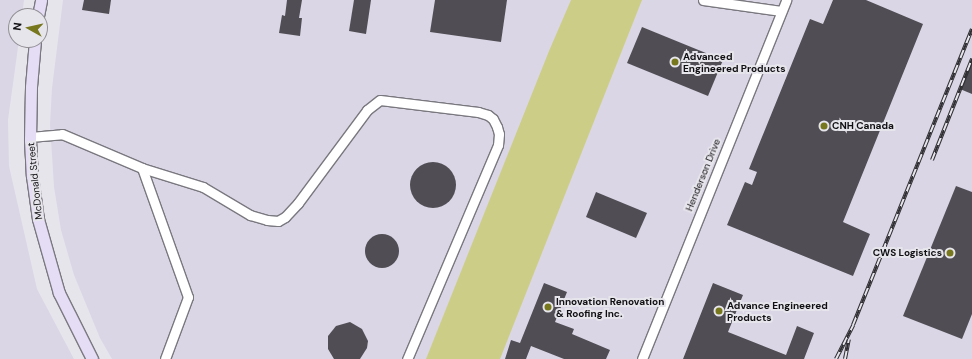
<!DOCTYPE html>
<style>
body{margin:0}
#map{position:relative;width:972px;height:359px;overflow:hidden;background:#e7e5ec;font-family:"DM Sans",sans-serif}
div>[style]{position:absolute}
.built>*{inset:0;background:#dbd6e5}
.green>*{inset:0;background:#ccce87}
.building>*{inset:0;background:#504e54}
.round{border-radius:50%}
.roads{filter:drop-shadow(1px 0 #7a787f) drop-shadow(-1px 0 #7a787f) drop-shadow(0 1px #7a787f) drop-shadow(0 -1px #7a787f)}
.minor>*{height:9px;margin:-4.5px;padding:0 4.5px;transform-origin:4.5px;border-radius:4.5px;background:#fff}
.major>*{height:11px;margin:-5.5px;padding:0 5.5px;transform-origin:5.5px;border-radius:5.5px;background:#e5dcf6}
.rail>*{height:4px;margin-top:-2px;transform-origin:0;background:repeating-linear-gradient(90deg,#e7e5ec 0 8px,#2f2e31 0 16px);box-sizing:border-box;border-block:1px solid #2f2e31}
.dots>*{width:11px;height:11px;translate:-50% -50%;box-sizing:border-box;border:2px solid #e7e5ec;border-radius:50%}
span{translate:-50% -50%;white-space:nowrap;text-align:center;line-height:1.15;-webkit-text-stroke:4px #e7e5ec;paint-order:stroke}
.poi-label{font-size:10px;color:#100f11;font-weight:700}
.left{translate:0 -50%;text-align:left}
.right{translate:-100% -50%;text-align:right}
.street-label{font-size:10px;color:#100f11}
.north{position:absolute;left:8px;top:8px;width:40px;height:40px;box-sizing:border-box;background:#e7e5ec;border:1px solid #918f94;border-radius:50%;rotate:278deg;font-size:11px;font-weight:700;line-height:16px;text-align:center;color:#100f11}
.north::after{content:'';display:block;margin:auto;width:14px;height:18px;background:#77771d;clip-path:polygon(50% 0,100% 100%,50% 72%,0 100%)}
</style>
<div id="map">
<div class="built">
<div style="clip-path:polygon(0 0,24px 0,22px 16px,16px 16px,16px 40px,19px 40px,8px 120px,9px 166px,37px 289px,74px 359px,0 359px)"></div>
<div style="clip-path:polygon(63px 0,972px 0,972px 359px,112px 359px,100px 338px,74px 275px,61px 230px,54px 187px,50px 124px,52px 88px)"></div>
</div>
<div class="green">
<div style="clip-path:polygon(571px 0,642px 0,500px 359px,426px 359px,549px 51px)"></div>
</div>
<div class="building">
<div style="clip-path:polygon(84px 0,111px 0,109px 14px,82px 10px)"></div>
<div style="clip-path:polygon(287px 0,302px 0,299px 18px,302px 18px,300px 36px,279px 33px,282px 15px,285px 16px)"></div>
<div style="clip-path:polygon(354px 0,371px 0,366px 34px,349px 31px)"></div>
<div style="clip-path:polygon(435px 0,507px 0,501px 42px,430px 32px)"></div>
<div style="clip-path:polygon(833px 0,866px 0,923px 24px,843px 222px,870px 234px,853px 276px,727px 225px,745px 182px,752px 185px,757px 172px,749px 169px,810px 19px,823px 24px)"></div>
<div style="clip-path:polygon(642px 27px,723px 60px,708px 96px,627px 63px)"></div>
<div style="clip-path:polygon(972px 60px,972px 94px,960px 89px)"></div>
<div class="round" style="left:410px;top:162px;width:46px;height:46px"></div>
<div style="clip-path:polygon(956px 186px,972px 192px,972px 314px,962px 339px,903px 316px)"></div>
<div style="clip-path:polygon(596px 192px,647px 213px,636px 238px,586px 217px)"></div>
<div class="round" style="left:365px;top:234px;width:34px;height:34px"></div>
<div style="clip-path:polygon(544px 283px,567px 292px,555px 322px,574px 329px,572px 334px,610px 350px,606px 359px,564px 359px,531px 346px,526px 359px,505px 359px,511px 340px,520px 343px)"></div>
<div style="clip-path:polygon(713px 283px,743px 295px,728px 332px,786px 355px,797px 326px,814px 333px,804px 359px,683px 359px)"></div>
<div style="clip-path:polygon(350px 322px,362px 329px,368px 341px,367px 348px,360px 359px,334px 359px,328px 349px,328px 336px,336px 326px)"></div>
</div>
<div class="roads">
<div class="minor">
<div style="left:703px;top:0;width:79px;rotate:8deg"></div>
<div style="left:30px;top:137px;width:32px;rotate:-5deg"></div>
<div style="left:62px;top:134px;width:87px;rotate:23deg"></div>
<div style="left:142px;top:168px;width:137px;rotate:70.4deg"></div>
<div style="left:188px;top:297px;width:66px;rotate:110.4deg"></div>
<div style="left:142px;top:168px;width:64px;rotate:17.3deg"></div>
<div style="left:203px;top:187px;width:55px;rotate:30.8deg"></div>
<div style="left:250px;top:215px;width:18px;rotate:16deg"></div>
<div style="left:267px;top:220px;width:11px;rotate:5deg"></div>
<div style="left:278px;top:221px;width:8px;rotate:-30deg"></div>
<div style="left:285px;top:217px;width:19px;rotate:-47deg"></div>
<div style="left:298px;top:203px;width:116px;rotate:-53.4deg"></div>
<div style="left:367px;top:110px;width:16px;rotate:-38deg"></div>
<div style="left:380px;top:100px;width:99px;rotate:7deg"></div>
<div style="left:478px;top:112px;width:10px;rotate:17deg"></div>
<div style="left:488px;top:115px;width:6px;rotate:39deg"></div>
<div style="left:493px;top:119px;width:9px;rotate:63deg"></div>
<div style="left:497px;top:127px;width:7px;rotate:74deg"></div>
<div style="left:499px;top:134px;width:11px;rotate:95deg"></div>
<div style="left:498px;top:145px;width:233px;rotate:113deg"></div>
<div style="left:642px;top:359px;width:387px;rotate:-68.1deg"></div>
</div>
<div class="major">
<div style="left:38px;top:16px;width:16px;rotate:-79deg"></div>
<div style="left:35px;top:40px;width:47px;rotate:94.9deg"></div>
<div style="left:31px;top:87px;width:53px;rotate:91.1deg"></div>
<div style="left:30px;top:140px;width:36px;rotate:87deg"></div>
<div style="left:32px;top:176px;width:43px;rotate:82.1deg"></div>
<div style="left:38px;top:219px;width:77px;rotate:74.2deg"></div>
<div style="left:59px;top:293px;width:74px;rotate:63.4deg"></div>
</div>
</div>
<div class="rail">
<div style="left:932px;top:160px;width:109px;rotate:-68.4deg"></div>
<div style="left:836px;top:359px;width:38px;rotate:-63deg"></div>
<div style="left:853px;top:325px;width:319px;rotate:-68.1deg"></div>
<div style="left:845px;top:359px;width:20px;rotate:-79deg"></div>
</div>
<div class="dots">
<div style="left:675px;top:62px;background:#77771d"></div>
<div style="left:824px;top:126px;background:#77771d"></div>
<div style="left:950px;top:253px;background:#77771d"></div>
<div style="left:548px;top:307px;background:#77771d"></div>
<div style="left:719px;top:311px;background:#77771d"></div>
</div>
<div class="poi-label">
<span class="left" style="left:683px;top:62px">Advanced<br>Engineered Products</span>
<span class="left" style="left:832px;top:126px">CNH Canada</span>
<span class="right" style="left:942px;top:253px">CWS Logistics</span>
<span class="left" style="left:556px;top:307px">Innovation Renovation<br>&amp; Roofing Inc.</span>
<span class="left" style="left:727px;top:311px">Advance Engineered<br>Products</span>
</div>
<div class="street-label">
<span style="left:703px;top:175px;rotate:-68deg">Henderson Drive</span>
<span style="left:35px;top:181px;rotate:-96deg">McDonald Street</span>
</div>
<div class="north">N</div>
</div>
